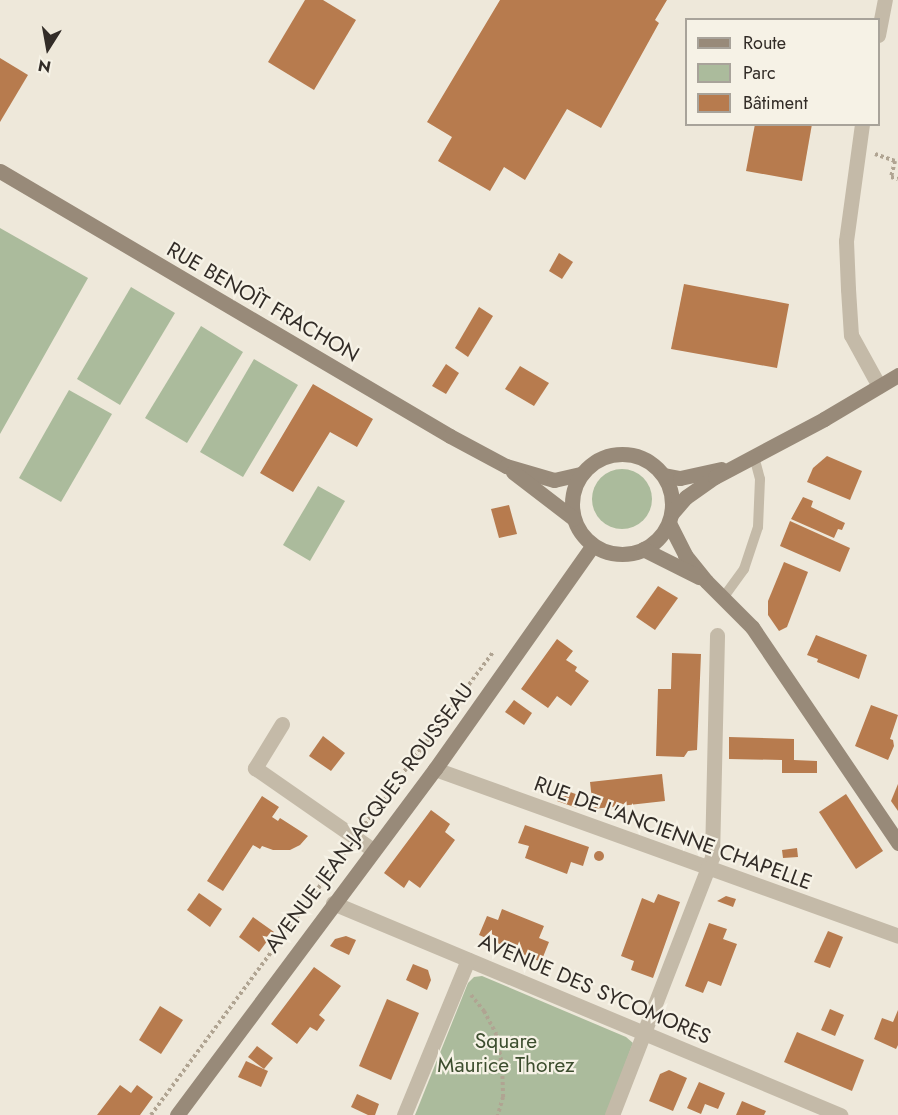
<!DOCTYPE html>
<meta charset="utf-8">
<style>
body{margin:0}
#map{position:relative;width:898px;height:1115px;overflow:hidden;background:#eee8da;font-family:Jost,sans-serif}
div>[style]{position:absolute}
.green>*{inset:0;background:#abbb9c}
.round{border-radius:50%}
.building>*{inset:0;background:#b77b4e}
.path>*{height:4px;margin-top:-2px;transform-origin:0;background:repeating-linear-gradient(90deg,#b0a492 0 3px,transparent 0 6px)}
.lane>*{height:10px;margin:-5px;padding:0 5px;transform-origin:5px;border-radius:5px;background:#c4baa8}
.street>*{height:15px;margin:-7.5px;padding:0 7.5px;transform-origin:7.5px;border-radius:7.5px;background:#c4baa8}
.secondary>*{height:15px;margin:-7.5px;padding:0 7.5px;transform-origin:7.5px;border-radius:7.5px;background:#988a79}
.secondary>.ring{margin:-7.5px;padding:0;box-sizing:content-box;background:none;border:15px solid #988a79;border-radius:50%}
span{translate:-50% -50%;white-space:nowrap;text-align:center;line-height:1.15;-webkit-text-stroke:4.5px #f6f2e6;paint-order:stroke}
.street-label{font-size:21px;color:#322c27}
.park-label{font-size:21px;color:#3c4d2e}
.legend{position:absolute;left:685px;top:18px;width:195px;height:108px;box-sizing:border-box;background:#f6f2e6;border:2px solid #a8a39a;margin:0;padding:8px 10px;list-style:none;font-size:18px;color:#322c27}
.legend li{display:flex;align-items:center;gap:12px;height:30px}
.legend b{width:30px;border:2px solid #a8a39a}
.north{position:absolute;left:18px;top:18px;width:60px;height:60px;-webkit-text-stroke:4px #f6f2e6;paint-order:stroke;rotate:191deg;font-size:16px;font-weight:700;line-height:24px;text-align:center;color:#322c27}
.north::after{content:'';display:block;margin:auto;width:21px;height:27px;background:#322c27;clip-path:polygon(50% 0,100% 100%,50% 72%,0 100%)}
</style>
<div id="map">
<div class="green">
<div style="clip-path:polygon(0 228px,88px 278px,0 434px)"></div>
<div style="clip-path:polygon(131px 287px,175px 313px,120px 405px,77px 379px)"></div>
<div style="clip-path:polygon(201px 326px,243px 352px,187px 443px,145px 418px)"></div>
<div style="clip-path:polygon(254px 359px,298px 385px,243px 477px,200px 452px)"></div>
<div style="clip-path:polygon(69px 390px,112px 414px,61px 502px,19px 478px)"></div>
<div class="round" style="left:592px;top:469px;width:60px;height:60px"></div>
<div style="clip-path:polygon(318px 486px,345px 501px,310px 561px,283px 545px)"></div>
<div style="clip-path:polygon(482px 976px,626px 1037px,633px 1043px,606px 1115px,415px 1115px,468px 983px,474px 977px)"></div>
</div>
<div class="building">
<div style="clip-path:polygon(305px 0,323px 0,356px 20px,314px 90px,268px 62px)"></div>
<div style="clip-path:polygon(500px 0,667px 0,655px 20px,659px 23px,601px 128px,567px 109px,525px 180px,504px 167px,490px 191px,438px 161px,452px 137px,427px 122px)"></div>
<div style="clip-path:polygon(0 58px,28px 75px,0 122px)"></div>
<div style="clip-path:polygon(755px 124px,812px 124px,802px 181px,746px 171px)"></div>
<div style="clip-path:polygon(559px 253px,573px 262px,562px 279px,549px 271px)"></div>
<div style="clip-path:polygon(684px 284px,789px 304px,777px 368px,671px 349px)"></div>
<div style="clip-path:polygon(479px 307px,493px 316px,468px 357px,455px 348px)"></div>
<div style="clip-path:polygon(446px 364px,459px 373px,446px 394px,432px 386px)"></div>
<div style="clip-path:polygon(520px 366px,549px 383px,534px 406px,505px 389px)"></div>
<div style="clip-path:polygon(313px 384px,373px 419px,357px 447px,330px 432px,293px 492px,260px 473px)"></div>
<div style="clip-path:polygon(827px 456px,862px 471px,850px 500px,807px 482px,813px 468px)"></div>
<div style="clip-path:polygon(803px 497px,813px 501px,811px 507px,845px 523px,842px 530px,838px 529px,834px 538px,791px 519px)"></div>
<div style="clip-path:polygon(509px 505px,517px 534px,499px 538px,491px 509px)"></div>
<div style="clip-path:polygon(790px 521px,850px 548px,840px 572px,780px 546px)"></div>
<div style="clip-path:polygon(784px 562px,808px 572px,787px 627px,779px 631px,768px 615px,768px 601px)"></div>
<div style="clip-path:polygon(658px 586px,678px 598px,655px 630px,636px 617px)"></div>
<div style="clip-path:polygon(816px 635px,867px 655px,859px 679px,817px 662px,818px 659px,807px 655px)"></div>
<div style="clip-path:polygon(557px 639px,573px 651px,566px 660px,577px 667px,575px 671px,589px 681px,571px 706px,557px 696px,548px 708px,521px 689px)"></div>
<div style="clip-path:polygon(672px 653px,701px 654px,697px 750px,688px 751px,684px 757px,656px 756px,658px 689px,671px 689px)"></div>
<div style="clip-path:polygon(514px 700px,532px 713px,524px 725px,505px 712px)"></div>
<div style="clip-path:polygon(871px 705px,898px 715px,890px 739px,893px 740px,894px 746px,888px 760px,855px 746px)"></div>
<div style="clip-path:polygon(323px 736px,345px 753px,331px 771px,309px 756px)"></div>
<div style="clip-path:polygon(729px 737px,794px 739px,794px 760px,817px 761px,817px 773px,782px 773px,782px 760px,729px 759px)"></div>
<div style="clip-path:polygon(662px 774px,665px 801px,593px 809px,590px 782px)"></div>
<div style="clip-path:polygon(898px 784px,898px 811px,891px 801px)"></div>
<div style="clip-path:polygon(562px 789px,581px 796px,577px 808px,557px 801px)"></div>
<div style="clip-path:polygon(846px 794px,883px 851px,856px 869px,819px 812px)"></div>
<div style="clip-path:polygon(262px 796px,279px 807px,272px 817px,278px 821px,280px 818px,308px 836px,300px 845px,290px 850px,273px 850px,262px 846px,260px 849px,253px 845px,223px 891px,207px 881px)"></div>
<div style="clip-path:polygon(431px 810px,450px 824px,445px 832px,455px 840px,420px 888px,409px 880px,404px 888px,384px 873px)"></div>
<div style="clip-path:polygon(525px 825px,589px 847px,583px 866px,571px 862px,567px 874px,525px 858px,529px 846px,518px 843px)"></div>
<div style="clip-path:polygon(797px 848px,798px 857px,783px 858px,782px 850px)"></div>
<div class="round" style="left:594px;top:851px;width:10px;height:10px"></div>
<div style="clip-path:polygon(199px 893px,222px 909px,210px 927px,187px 910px)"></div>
<div style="clip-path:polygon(658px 894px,680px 902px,653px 978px,631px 970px,634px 961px,621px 956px,642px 898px,654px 903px)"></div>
<div style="clip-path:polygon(726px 896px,736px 899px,733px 907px,717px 901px)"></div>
<div style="clip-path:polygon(502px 909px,544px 926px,539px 938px,549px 942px,541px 962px,479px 935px,487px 916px,498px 920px)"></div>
<div style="clip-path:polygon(253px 917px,274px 932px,259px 952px,239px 937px)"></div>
<div style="clip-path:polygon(709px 923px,727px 929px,723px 939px,737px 944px,721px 986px,708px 981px,703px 993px,685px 986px)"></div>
<div style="clip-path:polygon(828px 931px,843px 937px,830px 968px,814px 962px)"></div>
<div style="clip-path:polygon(346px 936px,356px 940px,349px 955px,330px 946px,335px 939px)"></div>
<div style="clip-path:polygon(413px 964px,428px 970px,431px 980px,427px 990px,406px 980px)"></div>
<div style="clip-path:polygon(314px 967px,341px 986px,319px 1015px,325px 1020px,317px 1031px,310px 1027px,297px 1044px,271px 1024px)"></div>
<div style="clip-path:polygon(387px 999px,419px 1013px,391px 1080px,359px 1066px)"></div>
<div style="clip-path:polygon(160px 1006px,183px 1020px,161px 1054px,139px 1040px)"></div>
<div style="clip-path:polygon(830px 1009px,844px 1015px,835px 1036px,821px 1030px)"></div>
<div style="clip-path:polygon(898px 1010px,898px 1045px,896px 1049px,874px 1039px,882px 1018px,893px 1022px)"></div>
<div style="clip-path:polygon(797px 1032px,864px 1060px,852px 1091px,784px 1062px)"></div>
<div style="clip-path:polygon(257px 1046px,273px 1058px,264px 1069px,248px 1057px)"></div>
<div style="clip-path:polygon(246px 1061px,268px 1071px,261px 1087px,238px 1077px)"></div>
<div style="clip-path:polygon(669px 1070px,687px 1078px,673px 1111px,649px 1101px,660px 1074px)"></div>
<div style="clip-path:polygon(699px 1082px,725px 1093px,718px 1109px,705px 1104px,701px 1114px,687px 1108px)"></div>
<div style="clip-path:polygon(120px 1085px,131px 1093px,137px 1085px,153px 1097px,140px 1115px,97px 1115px)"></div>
<div style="clip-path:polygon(357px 1094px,379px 1104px,375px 1115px,368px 1115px,351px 1107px)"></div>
<div style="clip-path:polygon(742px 1101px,766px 1111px,764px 1115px,736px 1115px)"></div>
</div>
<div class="path">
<div style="left:875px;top:154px;width:21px;rotate:19deg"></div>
<div style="left:895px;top:161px;width:16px;rotate:104deg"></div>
<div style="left:891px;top:177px;width:7px;rotate:16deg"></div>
<div style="left:365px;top:824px;width:214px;rotate:-53.3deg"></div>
<div style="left:471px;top:995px;width:21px;rotate:51deg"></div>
<div style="left:484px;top:1011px;width:26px;rotate:62deg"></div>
<div style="left:496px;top:1034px;width:31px;rotate:79deg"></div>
<div style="left:502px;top:1064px;width:33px;rotate:88deg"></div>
<div style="left:503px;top:1097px;width:19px;rotate:106deg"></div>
<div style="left:151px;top:1115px;width:327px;rotate:-53.6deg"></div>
</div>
<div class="lane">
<div style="left:723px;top:598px;width:36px;rotate:-54deg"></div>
<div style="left:744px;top:569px;width:44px;rotate:-71.6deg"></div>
<div style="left:758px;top:527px;width:48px;rotate:-87.6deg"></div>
<div style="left:760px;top:479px;width:24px;rotate:-105deg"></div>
</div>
<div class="street">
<div style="left:878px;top:35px;width:36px;rotate:-79deg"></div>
<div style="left:862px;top:124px;width:118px;rotate:97.8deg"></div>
<div style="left:846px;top:241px;width:48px;rotate:87.6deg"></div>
<div style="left:848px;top:289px;width:46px;rotate:86.3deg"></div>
<div style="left:851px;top:335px;width:58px;rotate:61.2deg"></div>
<div style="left:282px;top:724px;width:52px;rotate:121.5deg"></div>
<div style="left:255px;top:768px;width:144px;rotate:34.8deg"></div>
<div style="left:435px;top:769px;width:492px;rotate:19.8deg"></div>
<div style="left:333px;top:903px;width:550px;rotate:22.69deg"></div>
<div style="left:404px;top:1115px;width:168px;rotate:-67.6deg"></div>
<div style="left:612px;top:1115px;width:277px;rotate:-68.8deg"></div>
<div style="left:712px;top:857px;width:222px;rotate:-88.7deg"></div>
</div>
<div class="secondary">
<div style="left:0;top:171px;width:522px;rotate:30.49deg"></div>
<div style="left:450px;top:436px;width:64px;rotate:28.2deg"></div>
<div style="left:506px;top:466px;width:50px;rotate:16.3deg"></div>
<div style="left:554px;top:480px;width:28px;rotate:-13deg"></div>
<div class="ring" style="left:572px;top:454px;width:85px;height:85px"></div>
<div style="left:513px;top:472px;width:76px;rotate:37.5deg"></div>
<div style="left:664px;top:475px;width:16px;rotate:11deg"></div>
<div style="left:680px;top:478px;width:42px;rotate:-12.4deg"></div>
<div style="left:672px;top:513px;width:21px;rotate:-49deg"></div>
<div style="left:686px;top:497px;width:35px;rotate:-35deg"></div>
<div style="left:715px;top:477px;width:123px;rotate:-28deg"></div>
<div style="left:824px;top:419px;width:86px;rotate:-30.7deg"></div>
<div style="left:669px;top:523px;width:36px;rotate:63deg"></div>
<div style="left:685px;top:555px;width:33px;rotate:51deg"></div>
<div style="left:706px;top:581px;width:65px;rotate:45deg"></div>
<div style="left:752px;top:627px;width:261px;rotate:55.9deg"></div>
<div style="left:643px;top:549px;width:63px;rotate:26.6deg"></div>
<div style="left:177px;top:1115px;width:432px;rotate:-53.3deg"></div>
<div style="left:435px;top:769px;width:274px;rotate:-54.8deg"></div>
</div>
<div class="street-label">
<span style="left:263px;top:302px;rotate:30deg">RUE BENOÎT FRACHON</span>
<span style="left:369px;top:818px;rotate:-53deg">AVENUE JEAN-JACQUES ROUSSEAU</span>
<span style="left:673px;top:833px;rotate:20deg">RUE DE L'ANCIENNE CHAPELLE</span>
<span style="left:595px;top:989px;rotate:23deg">AVENUE DES SYCOMORES</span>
</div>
<div class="park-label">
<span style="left:506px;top:1053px">Square<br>Maurice Thorez</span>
</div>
<ul class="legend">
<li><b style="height:8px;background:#988a79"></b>Route</li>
<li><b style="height:16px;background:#abbb9c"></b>Parc</li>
<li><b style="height:16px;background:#b77b4e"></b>Bâtiment</li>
</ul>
<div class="north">N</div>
</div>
